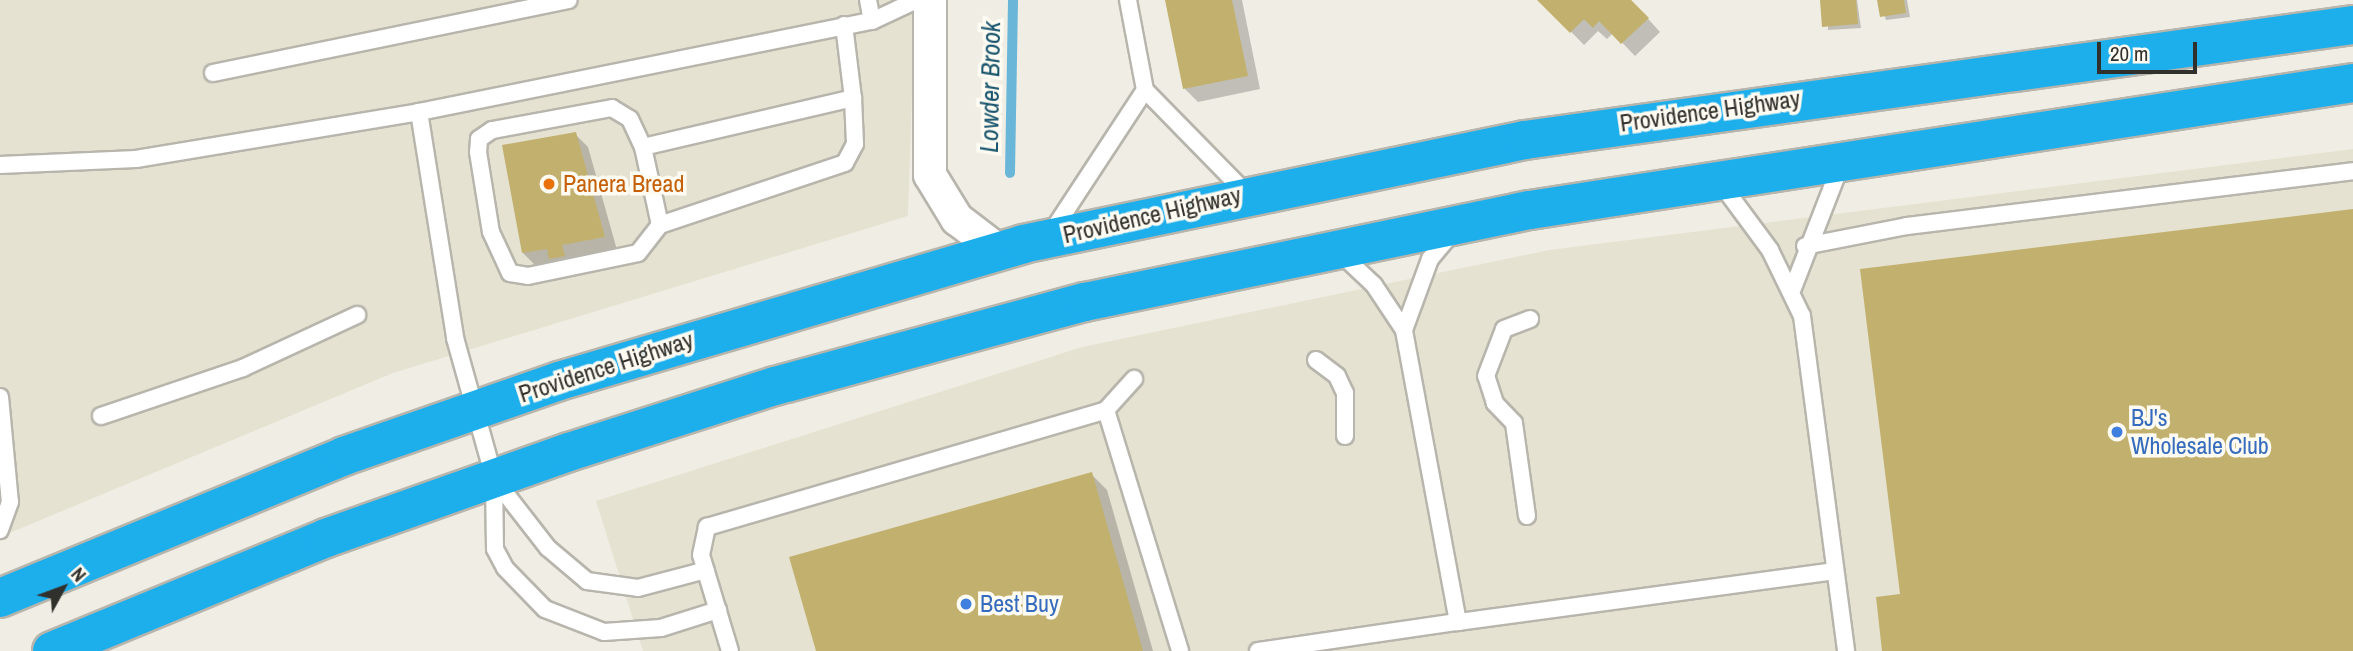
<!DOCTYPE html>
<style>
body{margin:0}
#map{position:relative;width:2353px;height:651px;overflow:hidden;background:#f0eee4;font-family:"Archivo Narrow",sans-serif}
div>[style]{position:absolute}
.built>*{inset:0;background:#e6e2d1}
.shadow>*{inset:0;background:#0003}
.stream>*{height:10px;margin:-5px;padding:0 5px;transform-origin:5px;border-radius:5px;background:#6ab6d8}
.building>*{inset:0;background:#c2b16e}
.roads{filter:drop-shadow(2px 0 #b7b5ac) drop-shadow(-2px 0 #b7b5ac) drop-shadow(0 2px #b7b5ac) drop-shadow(0 -2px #b7b5ac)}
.lane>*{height:16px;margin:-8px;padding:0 8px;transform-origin:8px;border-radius:8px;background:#fff}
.street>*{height:32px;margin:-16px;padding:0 16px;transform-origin:16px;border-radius:16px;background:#fff}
.highway>*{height:38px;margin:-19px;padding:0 19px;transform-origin:19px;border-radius:19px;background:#1daeec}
.dots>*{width:19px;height:19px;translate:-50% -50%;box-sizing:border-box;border:4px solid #fefbf2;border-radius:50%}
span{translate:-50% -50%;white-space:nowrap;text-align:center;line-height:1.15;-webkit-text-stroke:7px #fefbf2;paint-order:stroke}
.street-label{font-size:24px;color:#30302c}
.food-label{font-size:24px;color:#c56008}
.left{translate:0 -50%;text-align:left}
.shop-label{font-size:24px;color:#366cbe}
.water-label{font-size:26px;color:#18556d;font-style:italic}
.north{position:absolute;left:28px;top:553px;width:70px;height:70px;-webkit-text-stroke:5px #fefbf2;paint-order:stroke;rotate:49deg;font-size:19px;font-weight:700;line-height:28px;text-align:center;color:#30302c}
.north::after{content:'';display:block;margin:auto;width:24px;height:32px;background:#30302c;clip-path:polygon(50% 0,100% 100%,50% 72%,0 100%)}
.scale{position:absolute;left:2097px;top:42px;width:100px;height:32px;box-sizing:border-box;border:4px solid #30302c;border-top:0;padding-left:9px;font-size:21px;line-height:24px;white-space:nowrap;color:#30302c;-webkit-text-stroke:5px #fefbf2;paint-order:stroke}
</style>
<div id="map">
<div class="built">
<div style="clip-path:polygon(0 0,915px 0,908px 216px,393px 373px,0 537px)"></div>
<div style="clip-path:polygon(2353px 149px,2353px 651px,643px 651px,596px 501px,1082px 347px,1549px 250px)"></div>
</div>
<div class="shadow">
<div style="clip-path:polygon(1167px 0,1242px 0,1260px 89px,1198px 102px,1185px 89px)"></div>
<div style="clip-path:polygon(1540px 0,1631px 0,1660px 32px,1635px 56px,1613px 33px,1607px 39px,1598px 31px,1584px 45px)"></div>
<div style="clip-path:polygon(1829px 0,1857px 0,1861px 28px,1828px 30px)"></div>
<div style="clip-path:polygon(1879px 0,1907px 0,1910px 17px,1886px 20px)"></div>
<div style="clip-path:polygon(575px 134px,588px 147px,617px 250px,574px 258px,576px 269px,536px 266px,523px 253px)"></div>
<div style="clip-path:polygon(1091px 474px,1107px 490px,1153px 651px,817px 651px)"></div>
</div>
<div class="stream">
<div style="left:1010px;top:173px;width:172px;rotate:-89deg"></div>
</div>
<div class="building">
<div style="clip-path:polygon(1165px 0,1232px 0,1248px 76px,1183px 89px)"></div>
<div style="clip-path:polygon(1537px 0,1631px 0,1649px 18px,1621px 44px,1599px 21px,1593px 28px,1584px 19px,1570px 33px)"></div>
<div style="clip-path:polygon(1820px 0,1856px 0,1858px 24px,1822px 27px)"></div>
<div style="clip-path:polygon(1877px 0,1904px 0,1906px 13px,1880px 17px)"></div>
<div style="clip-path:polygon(576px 132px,605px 237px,562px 245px,565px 256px,549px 259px,547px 249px,522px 253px,502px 145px)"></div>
<div style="clip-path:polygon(2353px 209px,2353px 651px,1882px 651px,1876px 597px,1900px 594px,1860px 269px)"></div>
<div style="clip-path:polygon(1092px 472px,1143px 651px,816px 651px,789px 557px)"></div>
</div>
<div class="roads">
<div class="lane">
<div style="left:868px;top:0;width:21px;rotate:79deg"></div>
<div style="left:1128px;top:0;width:92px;rotate:79.3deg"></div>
<div style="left:1145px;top:90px;width:144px;rotate:45.6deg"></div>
<div style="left:844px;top:25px;width:74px;rotate:83deg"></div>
<div style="left:853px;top:98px;width:46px;rotate:87.5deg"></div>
<div style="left:855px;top:144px;width:21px;rotate:118deg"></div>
<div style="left:845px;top:163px;width:195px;rotate:161.5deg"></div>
<div style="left:660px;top:225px;width:80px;rotate:-102.3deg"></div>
<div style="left:643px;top:147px;width:216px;rotate:-13.1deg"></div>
<div style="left:213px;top:73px;width:363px;rotate:-11.6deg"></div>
<div style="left:419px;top:112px;width:229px;rotate:80.9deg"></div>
<div style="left:455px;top:338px;width:145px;rotate:74.4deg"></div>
<div style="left:494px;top:478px;width:71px;rotate:89.2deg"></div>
<div style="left:495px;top:549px;width:21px;rotate:62deg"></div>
<div style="left:505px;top:568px;width:57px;rotate:45.7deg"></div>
<div style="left:545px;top:609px;width:63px;rotate:21.3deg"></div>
<div style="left:604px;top:632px;width:57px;rotate:-4deg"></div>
<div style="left:661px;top:628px;width:60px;rotate:-17.5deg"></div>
<div style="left:643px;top:147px;width:31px;rotate:-115deg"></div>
<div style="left:630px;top:119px;width:21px;rotate:-149deg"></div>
<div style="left:612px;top:108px;width:122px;rotate:169.6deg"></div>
<div style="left:492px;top:130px;width:16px;rotate:145deg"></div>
<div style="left:479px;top:139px;width:13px;rotate:94deg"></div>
<div style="left:478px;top:152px;width:81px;rotate:80.8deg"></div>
<div style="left:491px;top:232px;width:45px;rotate:65.1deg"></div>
<div style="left:510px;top:273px;width:18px;rotate:9deg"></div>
<div style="left:528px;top:276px;width:112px;rotate:-11.8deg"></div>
<div style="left:638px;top:253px;width:36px;rotate:-52deg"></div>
<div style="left:0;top:165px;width:136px;rotate:-2.5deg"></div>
<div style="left:136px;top:159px;width:287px;rotate:-9.4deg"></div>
<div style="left:419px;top:112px;width:462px;rotate:-11.4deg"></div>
<div style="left:872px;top:21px;width:50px;rotate:-25deg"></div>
<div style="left:1719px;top:181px;width:86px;rotate:53.5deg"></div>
<div style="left:1770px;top:250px;width:73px;rotate:64.1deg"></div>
<div style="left:1802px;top:316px;width:338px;rotate:82.5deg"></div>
<div style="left:1051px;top:233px;width:171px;rotate:-56.7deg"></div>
<div style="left:1805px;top:246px;width:104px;rotate:-11.1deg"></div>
<div style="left:1907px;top:226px;width:449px;rotate:-7deg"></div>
<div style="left:1793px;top:288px;width:133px;rotate:-68.8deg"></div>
<div style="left:1404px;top:330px;width:76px;rotate:-69.9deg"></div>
<div style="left:1430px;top:259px;width:30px;rotate:-50deg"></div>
<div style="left:1316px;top:360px;width:26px;rotate:37deg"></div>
<div style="left:1337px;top:376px;width:19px;rotate:65deg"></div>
<div style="left:1345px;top:393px;width:43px;rotate:90deg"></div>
<div style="left:0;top:397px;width:105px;rotate:84.6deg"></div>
<div style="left:10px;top:502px;width:30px;rotate:110deg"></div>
<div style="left:1106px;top:410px;width:252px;rotate:72.9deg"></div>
<div style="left:101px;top:416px;width:150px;rotate:-18.7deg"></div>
<div style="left:243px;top:368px;width:126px;rotate:-24.9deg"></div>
<div style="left:495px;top:480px;width:86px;rotate:52.1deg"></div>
<div style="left:548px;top:548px;width:51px;rotate:40.2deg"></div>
<div style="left:587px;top:581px;width:51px;rotate:7.8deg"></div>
<div style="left:638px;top:588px;width:70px;rotate:-14.8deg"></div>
<div style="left:1527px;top:516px;width:94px;rotate:-98deg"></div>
<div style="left:1514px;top:423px;width:28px;rotate:-134deg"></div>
<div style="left:1495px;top:403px;width:28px;rotate:-108deg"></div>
<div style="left:1486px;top:376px;width:50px;rotate:-69deg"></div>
<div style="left:1504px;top:329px;width:28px;rotate:-21deg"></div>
<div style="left:1458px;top:622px;width:380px;rotate:-7.7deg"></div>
<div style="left:730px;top:651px;width:100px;rotate:-106.8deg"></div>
<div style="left:701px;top:555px;width:29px;rotate:-78deg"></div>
<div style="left:707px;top:527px;width:416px;rotate:-16.3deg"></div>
<div style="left:1106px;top:410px;width:42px;rotate:-47.9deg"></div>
<div style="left:1258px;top:651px;width:202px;rotate:-8.3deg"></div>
<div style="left:1458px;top:622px;width:297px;rotate:-100.5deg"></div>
<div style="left:1404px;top:330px;width:54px;rotate:-123.7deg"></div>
<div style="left:1374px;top:285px;width:47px;rotate:-136.7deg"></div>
</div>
<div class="street">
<div style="left:930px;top:0;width:175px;rotate:90deg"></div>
<div style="left:930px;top:175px;width:52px;rotate:58.5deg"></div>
<div style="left:957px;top:219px;width:53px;rotate:37.3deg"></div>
</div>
<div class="highway">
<div style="left:0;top:598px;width:372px;rotate:-22.4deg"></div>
<div style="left:344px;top:456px;width:228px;rotate:-19.2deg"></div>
<div style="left:559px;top:381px;width:484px;rotate:-16.4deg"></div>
<div style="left:1023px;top:244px;width:513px;rotate:-11.7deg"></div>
<div style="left:1525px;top:140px;width:836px;rotate:-7.91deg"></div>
<div style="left:52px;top:651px;width:296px;rotate:-22.4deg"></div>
<div style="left:326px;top:538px;width:258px;rotate:-19.5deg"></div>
<div style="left:569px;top:452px;width:216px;rotate:-17.8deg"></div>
<div style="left:775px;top:386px;width:321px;rotate:-15.2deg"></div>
<div style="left:1085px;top:302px;width:454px;rotate:-11.7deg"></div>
<div style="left:1530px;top:210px;width:833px;rotate:-8.77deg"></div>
</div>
</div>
<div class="dots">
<div style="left:549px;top:184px;background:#e8710a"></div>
<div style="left:2117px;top:432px;background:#3f7fe0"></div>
<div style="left:966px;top:604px;background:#3f7fe0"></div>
</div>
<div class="street-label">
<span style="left:1710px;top:111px;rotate:-8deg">Providence Highway</span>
<span style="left:1152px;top:215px;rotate:-13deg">Providence Highway</span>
<span style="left:606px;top:367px;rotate:-18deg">Providence Highway</span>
</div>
<div class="food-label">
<span class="left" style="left:563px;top:184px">Panera Bread</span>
</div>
<div class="shop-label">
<span class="left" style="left:2131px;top:432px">BJ's<br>Wholesale Club</span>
<span class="left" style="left:980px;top:604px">Best Buy</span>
</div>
<div class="water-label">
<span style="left:990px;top:87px;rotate:-89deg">Lowder Brook</span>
</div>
<div class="north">N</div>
<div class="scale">20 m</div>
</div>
